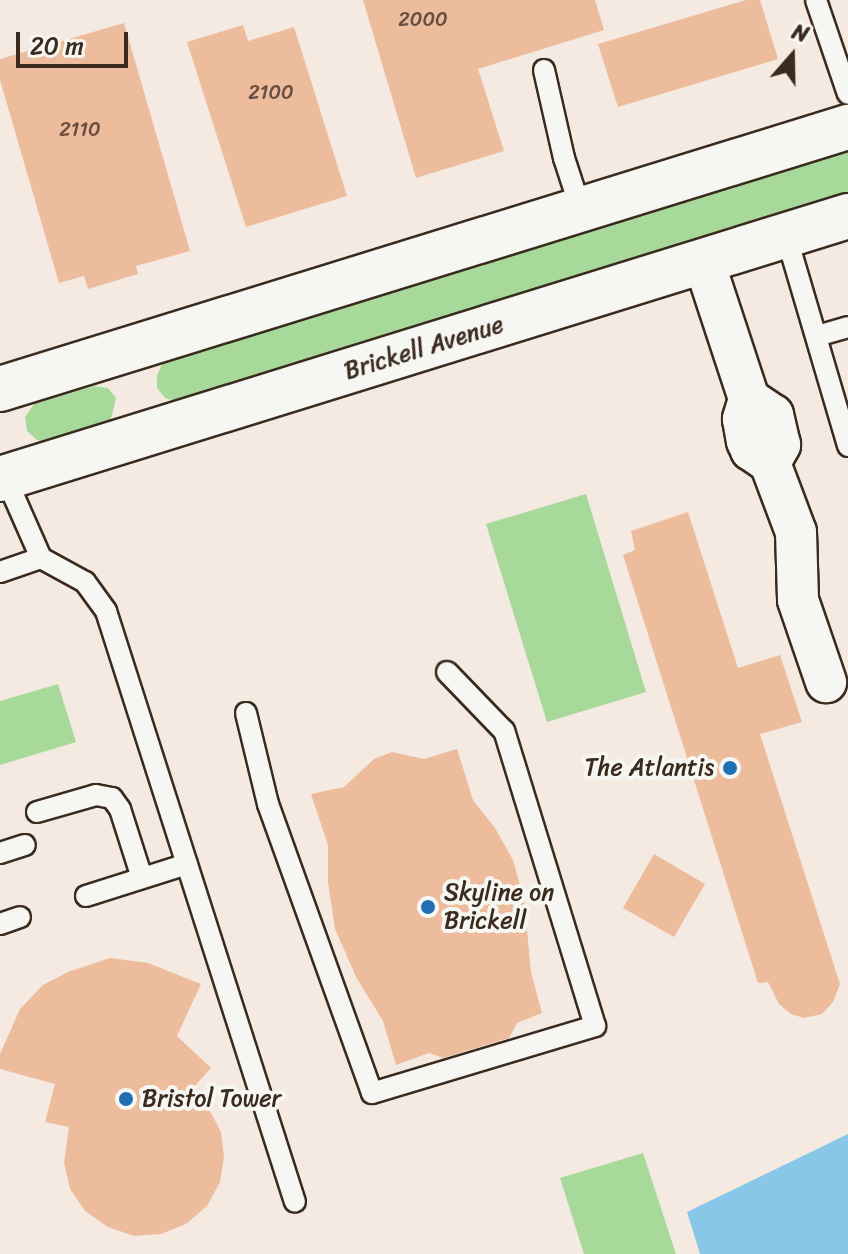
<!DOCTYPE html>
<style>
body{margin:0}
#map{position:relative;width:848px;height:1254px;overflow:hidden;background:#f4eae1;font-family:Sriracha,sans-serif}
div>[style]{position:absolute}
.green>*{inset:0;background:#a7d99b}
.water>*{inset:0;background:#88c7e8}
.building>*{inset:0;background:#edbc9d}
.roads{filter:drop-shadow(2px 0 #3b2a1e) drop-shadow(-2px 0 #3b2a1e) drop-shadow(0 2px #3b2a1e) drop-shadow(0 -2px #3b2a1e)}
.lane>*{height:20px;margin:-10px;padding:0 10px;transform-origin:10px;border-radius:10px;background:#f6f6f2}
.street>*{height:40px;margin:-20px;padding:0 20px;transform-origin:20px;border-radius:20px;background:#f6f6f2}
.primary>*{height:44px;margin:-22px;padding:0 22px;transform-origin:22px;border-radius:22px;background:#f6f6f2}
.dots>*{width:22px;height:22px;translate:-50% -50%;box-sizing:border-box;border:4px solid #f6f6f2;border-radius:50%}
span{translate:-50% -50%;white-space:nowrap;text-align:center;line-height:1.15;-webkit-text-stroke:8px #f6f6f2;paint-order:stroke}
.number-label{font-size:20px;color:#684e3e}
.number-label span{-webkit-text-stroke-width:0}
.street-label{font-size:24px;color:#3b2a1e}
.poi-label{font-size:24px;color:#3b2a1e}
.right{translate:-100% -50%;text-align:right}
.left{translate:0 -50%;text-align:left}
.north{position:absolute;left:752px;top:16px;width:80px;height:80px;-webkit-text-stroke:6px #f6f6f2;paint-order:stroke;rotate:20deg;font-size:22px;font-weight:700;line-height:32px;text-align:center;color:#3b2a1e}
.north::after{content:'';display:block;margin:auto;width:28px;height:36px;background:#3b2a1e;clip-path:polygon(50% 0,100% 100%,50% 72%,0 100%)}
.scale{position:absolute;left:16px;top:32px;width:112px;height:36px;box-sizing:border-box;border:4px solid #3b2a1e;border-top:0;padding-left:10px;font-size:24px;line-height:28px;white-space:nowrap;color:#3b2a1e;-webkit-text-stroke:6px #f6f6f2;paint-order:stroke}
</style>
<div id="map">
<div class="green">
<div style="clip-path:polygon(848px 151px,848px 194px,178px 402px,165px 398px,157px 388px,157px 376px,162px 364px)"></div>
<div style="clip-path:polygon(95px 386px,108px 388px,116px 398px,110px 423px,48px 443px,37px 440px,27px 431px,25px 417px,35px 403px)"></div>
<div style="clip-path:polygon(586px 494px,646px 692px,547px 722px,486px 524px)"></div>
<div style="clip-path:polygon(58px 684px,76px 742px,0 765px,0 701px)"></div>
<div style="clip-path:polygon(643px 1153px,676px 1254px,584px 1254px,560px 1178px)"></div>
</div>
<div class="water">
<div style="clip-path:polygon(848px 1134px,848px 1254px,700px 1254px,687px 1212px)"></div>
</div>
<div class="building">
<div style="clip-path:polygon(363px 0,595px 0,604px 30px,478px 69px,504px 151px,416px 178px)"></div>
<div style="clip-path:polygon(746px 0,760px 0,778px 59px,618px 107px,598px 44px)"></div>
<div style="clip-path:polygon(124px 23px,190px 251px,136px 266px,138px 274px,88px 289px,84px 276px,59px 283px,0 80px,0 59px)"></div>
<div style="clip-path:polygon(243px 25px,248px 41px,294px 27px,347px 196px,246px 227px,187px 42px)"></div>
<div style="clip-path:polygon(688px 512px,738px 668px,780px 655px,802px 722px,760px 734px,840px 984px,833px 1002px,822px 1014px,804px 1018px,791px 1014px,779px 1004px,768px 982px,758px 983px,623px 555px,635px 550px,631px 531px)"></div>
<div style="clip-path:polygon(457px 749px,473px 800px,495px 828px,513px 860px,524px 899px,531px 972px,542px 1013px,517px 1023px,509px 1038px,443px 1058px,429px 1053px,396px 1065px,383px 1021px,356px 977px,335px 929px,328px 882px,328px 845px,311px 794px,344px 787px,374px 759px,392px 752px,424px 759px)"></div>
<div style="clip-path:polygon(654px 854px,705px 884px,674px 937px,623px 908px)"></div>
<div style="clip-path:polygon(110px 958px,148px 963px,201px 984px,177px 1036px,211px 1068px,191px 1090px,209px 1109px,221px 1132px,224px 1157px,220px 1182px,207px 1206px,186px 1224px,161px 1234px,134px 1236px,108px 1227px,85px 1211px,70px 1189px,64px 1163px,69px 1127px,45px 1122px,55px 1084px,0 1069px,0 1054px,20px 1009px,43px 985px,68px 972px)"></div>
</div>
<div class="roads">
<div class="lane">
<div style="left:816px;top:0;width:99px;rotate:71.2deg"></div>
<div style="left:544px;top:70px;width:90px;rotate:77.2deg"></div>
<div style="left:564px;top:158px;width:55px;rotate:71.9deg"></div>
<div style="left:786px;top:235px;width:220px;rotate:73.6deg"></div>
<div style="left:817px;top:336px;width:32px;rotate:-16deg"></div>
<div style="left:4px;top:474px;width:92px;rotate:66.2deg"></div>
<div style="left:41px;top:558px;width:50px;rotate:28.6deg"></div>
<div style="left:85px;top:582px;width:36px;rotate:54deg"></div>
<div style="left:106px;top:611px;width:620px;rotate:72.27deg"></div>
<div style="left:0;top:572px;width:43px;rotate:-18.9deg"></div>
<div style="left:246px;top:713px;width:94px;rotate:76.4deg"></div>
<div style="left:268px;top:804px;width:307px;rotate:70.2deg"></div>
<div style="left:372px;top:1093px;width:233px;rotate:-16.7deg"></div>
<div style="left:595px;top:1026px;width:309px;rotate:-107.1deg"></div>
<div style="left:504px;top:731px;width:82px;rotate:-134deg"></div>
<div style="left:37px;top:812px;width:61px;rotate:-16.1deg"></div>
<div style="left:96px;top:795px;width:16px;rotate:11deg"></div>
<div style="left:112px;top:798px;width:14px;rotate:54deg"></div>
<div style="left:120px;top:809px;width:72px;rotate:72.3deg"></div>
<div style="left:0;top:853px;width:26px;rotate:-18deg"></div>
<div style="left:86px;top:896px;width:106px;rotate:-17.6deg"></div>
<div style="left:0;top:924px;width:21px;rotate:-19deg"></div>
</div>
<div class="street">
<div style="left:704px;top:262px;width:144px;rotate:71.8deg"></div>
<div style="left:749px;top:399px;width:21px;rotate:107deg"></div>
<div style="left:743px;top:419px;width:22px;rotate:80deg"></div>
<div style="left:747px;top:441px;width:10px;rotate:66deg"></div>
<div style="left:751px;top:450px;width:23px;rotate:34deg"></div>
<div style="left:770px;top:463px;width:21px;rotate:-61deg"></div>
<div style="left:780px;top:445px;width:31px;rotate:-103deg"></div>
<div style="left:773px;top:415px;width:29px;rotate:-146deg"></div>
<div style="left:770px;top:463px;width:74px;rotate:69.4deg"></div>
<div style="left:796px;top:532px;width:68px;rotate:88.3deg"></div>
<div style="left:798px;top:600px;width:87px;rotate:71.1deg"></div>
</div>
<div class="primary">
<div style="left:0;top:389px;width:888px;rotate:-17.17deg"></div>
<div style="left:0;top:479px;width:888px;rotate:-17.23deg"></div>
</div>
</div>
<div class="dots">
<div style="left:730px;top:768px;background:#1f6fb2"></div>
<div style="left:428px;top:907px;background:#1f6fb2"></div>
<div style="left:126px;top:1099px;background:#1f6fb2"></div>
</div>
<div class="number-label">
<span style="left:423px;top:19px">2000</span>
<span style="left:271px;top:92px">2100</span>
<span style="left:80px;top:129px">2110</span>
</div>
<div class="street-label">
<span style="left:424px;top:348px;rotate:-17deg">Brickell Avenue</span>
</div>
<div class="poi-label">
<span class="right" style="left:714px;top:768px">The Atlantis</span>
<span class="left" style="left:444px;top:907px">Skyline on<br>Brickell</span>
<span class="left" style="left:142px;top:1099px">Bristol Tower</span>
</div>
<div class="north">N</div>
<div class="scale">20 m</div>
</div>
